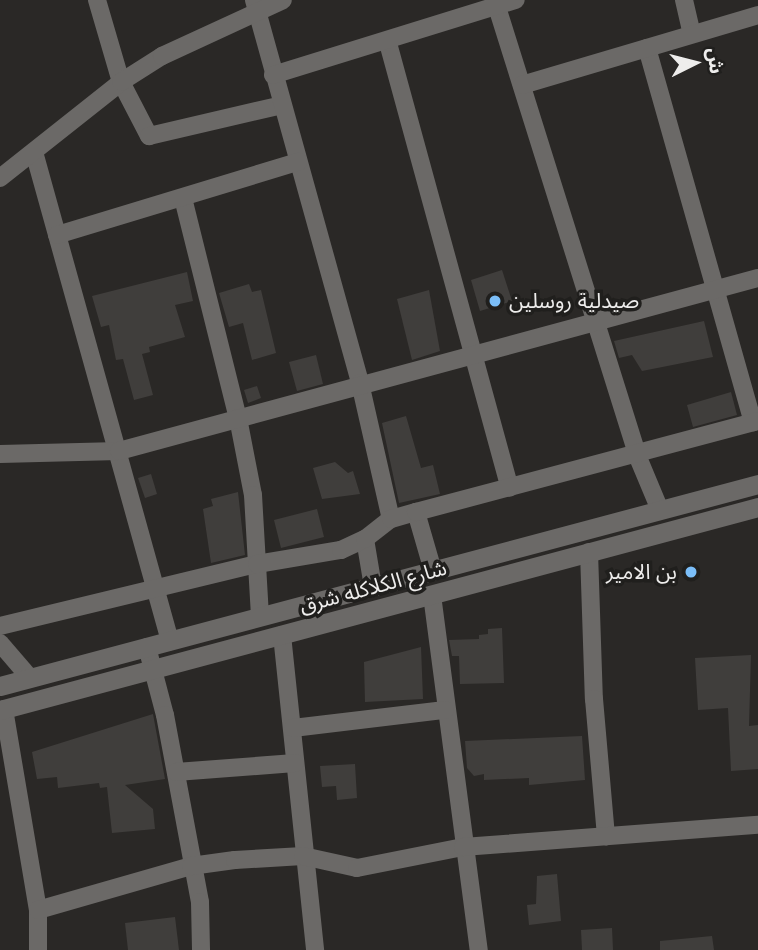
<!DOCTYPE html>
<meta charset="utf-8">
<style>
body{margin:0}
#map{position:relative;width:758px;height:950px;overflow:hidden;background:#2a2826;font-family:"PT Sans","Noto Sans Arabic",sans-serif}
div>[style]{position:absolute}
.building>*{inset:0;background:#403e3c}
.minor>*{height:18px;margin:-9px;padding:0 9px;transform-origin:9px;border-radius:9px;background:#6b6967}
.tertiary>*{height:19px;margin:-9.5px;padding:0 9.5px;transform-origin:9.5px;border-radius:9.5px;background:#6b6967}
.dots>*{width:19px;height:19px;translate:-50% -50%;box-sizing:border-box;border:4px solid #201f1d;border-radius:50%}
span{translate:-50% -50%;white-space:nowrap;text-align:center;line-height:1.15;-webkit-text-stroke:7px #201f1d;paint-order:stroke}
.poi-label{font-size:21px;color:#eeedec}
.left{translate:0 -50%;text-align:left}
.right{translate:-100% -50%;text-align:right}
.street-label{font-size:21px;color:#eeedec}
.north{position:absolute;left:660px;top:28px;width:70px;height:70px;-webkit-text-stroke:5px #201f1d;paint-order:stroke;rotate:84deg;font-size:19px;font-weight:700;line-height:28px;text-align:center;color:#eeedec}
.north::after{content:'';display:block;margin:auto;width:24px;height:32px;background:#eeedec;clip-path:polygon(50% 0,100% 100%,50% 72%,0 100%)}
</style>
<div id="map">
<div class="building">
<div style="clip-path:polygon(502px 270px,512px 301px,480px 311px,471px 280px)"></div>
<div style="clip-path:polygon(187px 272px,193px 301px,175px 305px,185px 337px,149px 347px,150px 352px,142px 354px,153px 395px,134px 400px,123px 359px,116px 360px,109px 325px,101px 327px,92px 296px)"></div>
<div style="clip-path:polygon(249px 284px,252px 292px,261px 290px,276px 353px,252px 360px,243px 323px,229px 327px,219px 293px)"></div>
<div style="clip-path:polygon(429px 290px,440px 351px,412px 360px,397px 299px)"></div>
<div style="clip-path:polygon(704px 321px,713px 357px,642px 371px,632px 355px,619px 358px,614px 341px)"></div>
<div style="clip-path:polygon(316px 355px,323px 384px,297px 391px,289px 362px)"></div>
<div style="clip-path:polygon(257px 386px,261px 398px,248px 403px,244px 390px)"></div>
<div style="clip-path:polygon(731px 392px,737px 415px,693px 427px,687px 405px)"></div>
<div style="clip-path:polygon(406px 416px,421px 468px,433px 465px,440px 494px,399px 503px,382px 423px)"></div>
<div style="clip-path:polygon(335px 462px,348px 473px,353px 471px,360px 494px,322px 499px,313px 468px)"></div>
<div style="clip-path:polygon(151px 474px,157px 494px,145px 498px,138px 478px)"></div>
<div style="clip-path:polygon(238px 492px,245px 555px,211px 563px,203px 509px,213px 506px,211px 499px)"></div>
<div style="clip-path:polygon(317px 509px,324px 537px,281px 548px,274px 520px)"></div>
<div style="clip-path:polygon(502px 628px,504px 683px,460px 684px,459px 656px,452px 656px,449px 640px,479px 639px,479px 635px,488px 634px,488px 629px)"></div>
<div style="clip-path:polygon(421px 647px,423px 699px,365px 702px,364px 662px)"></div>
<div style="clip-path:polygon(751px 655px,749px 726px,758px 725px,758px 769px,731px 771px,728px 708px,698px 710px,695px 658px)"></div>
<div style="clip-path:polygon(153px 714px,165px 779px,125px 785px,153px 809px,155px 829px,112px 833px,107px 787px,100px 788px,99px 783px,58px 788px,57px 777px,37px 779px,32px 752px)"></div>
<div style="clip-path:polygon(582px 736px,585px 780px,529px 785px,529px 778px,484px 780px,484px 774px,474px 776px,467px 768px,465px 741px)"></div>
<div style="clip-path:polygon(355px 764px,357px 798px,337px 800px,336px 786px,322px 787px,320px 766px)"></div>
<div style="clip-path:polygon(557px 874px,561px 921px,529px 925px,527px 905px,536px 904px,537px 876px)"></div>
<div style="clip-path:polygon(175px 917px,179px 950px,128px 950px,125px 923px)"></div>
<div style="clip-path:polygon(612px 928px,613px 950px,582px 950px,581px 930px)"></div>
<div style="clip-path:polygon(712px 936px,714px 950px,660px 950px,660px 941px)"></div>
</div>
<div class="minor">
<div style="left:97px;top:0;width:85px;rotate:73.7deg"></div>
<div style="left:121px;top:82px;width:61px;rotate:62.6deg"></div>
<div style="left:149px;top:136px;width:137px;rotate:-13.1deg"></div>
<div style="left:254px;top:0;width:397px;rotate:74.5deg"></div>
<div style="left:360px;top:383px;width:139px;rotate:77.2deg"></div>
<div style="left:684px;top:0;width:35px;rotate:77deg"></div>
<div style="left:497px;top:7px;width:469px;rotate:72.6deg"></div>
<div style="left:637px;top:455px;width:60px;rotate:67.3deg"></div>
<div style="left:388px;top:43px;width:461px;rotate:74.7deg"></div>
<div style="left:647px;top:48px;width:389px;rotate:74.2deg"></div>
<div style="left:273px;top:75px;width:254px;rotate:-17.2deg"></div>
<div style="left:522px;top:85px;width:246px;rotate:-16.5deg"></div>
<div style="left:34px;top:152px;width:508px;rotate:74.46deg"></div>
<div style="left:0;top:178px;width:154px;rotate:-38.4deg"></div>
<div style="left:121px;top:82px;width:49px;rotate:-32.4deg"></div>
<div style="left:162px;top:56px;width:133px;rotate:-24.8deg"></div>
<div style="left:183px;top:198px;width:227px;rotate:76deg"></div>
<div style="left:238px;top:418px;width:78px;rotate:79deg"></div>
<div style="left:253px;top:495px;width:122px;rotate:86.7deg"></div>
<div style="left:57px;top:235px;width:252px;rotate:-16.9deg"></div>
<div style="left:0;top:454px;width:119px;rotate:-1.4deg"></div>
<div style="left:119px;top:451px;width:662px;rotate:-15.15deg"></div>
<div style="left:416px;top:512px;width:61px;rotate:73.9deg"></div>
<div style="left:365px;top:539px;width:49px;rotate:80.5deg"></div>
<div style="left:589px;top:552px;width:147px;rotate:88.1deg"></div>
<div style="left:594px;top:699px;width:138px;rotate:85deg"></div>
<div style="left:432px;top:595px;width:358px;rotate:82.5deg"></div>
<div style="left:0;top:626px;width:264px;rotate:-13.6deg"></div>
<div style="left:257px;top:564px;width:85px;rotate:-9.5deg"></div>
<div style="left:341px;top:550px;width:26px;rotate:-25deg"></div>
<div style="left:365px;top:539px;width:33px;rotate:-38deg"></div>
<div style="left:391px;top:519px;width:26px;rotate:-16deg"></div>
<div style="left:416px;top:512px;width:354px;rotate:-14.9deg"></div>
<div style="left:282px;top:635px;width:317px;rotate:84deg"></div>
<div style="left:0;top:643px;width:46px;rotate:49.4deg"></div>
<div style="left:147px;top:647px;width:70px;rotate:75.2deg"></div>
<div style="left:165px;top:715px;width:190px;rotate:79.4deg"></div>
<div style="left:200px;top:902px;width:48px;rotate:88.8deg"></div>
<div style="left:4px;top:709px;width:204px;rotate:80.4deg"></div>
<div style="left:38px;top:910px;width:40px;rotate:90deg"></div>
<div style="left:293px;top:728px;width:153px;rotate:-6.8deg"></div>
<div style="left:176px;top:772px;width:119px;rotate:-4.3deg"></div>
<div style="left:38px;top:910px;width:159px;rotate:-16deg"></div>
<div style="left:191px;top:866px;width:44px;rotate:-7.8deg"></div>
<div style="left:235px;top:860px;width:68px;rotate:-3.4deg"></div>
<div style="left:303px;top:856px;width:55px;rotate:12.5deg"></div>
<div style="left:357px;top:868px;width:108px;rotate:-11.2deg"></div>
<div style="left:463px;top:847px;width:296px;rotate:-4.3deg"></div>
</div>
<div class="tertiary">
<div style="left:0;top:686px;width:784px;rotate:-14.92deg"></div>
<div style="left:0;top:710px;width:785px;rotate:-14.99deg"></div>
</div>
<div class="dots">
<div style="left:495px;top:301px;background:#7bbef8"></div>
<div style="left:691px;top:572px;background:#7bbef8"></div>
</div>
<div class="poi-label">
<span class="left" style="left:509px;top:301px">صيدلية روسلين</span>
<span class="right" style="left:677px;top:572px">بن الامير</span>
</div>
<div class="street-label">
<span style="left:373px;top:587px;rotate:-15deg">شارع الكلاكله شرق</span>
</div>
<div class="north">ش</div>
</div>
